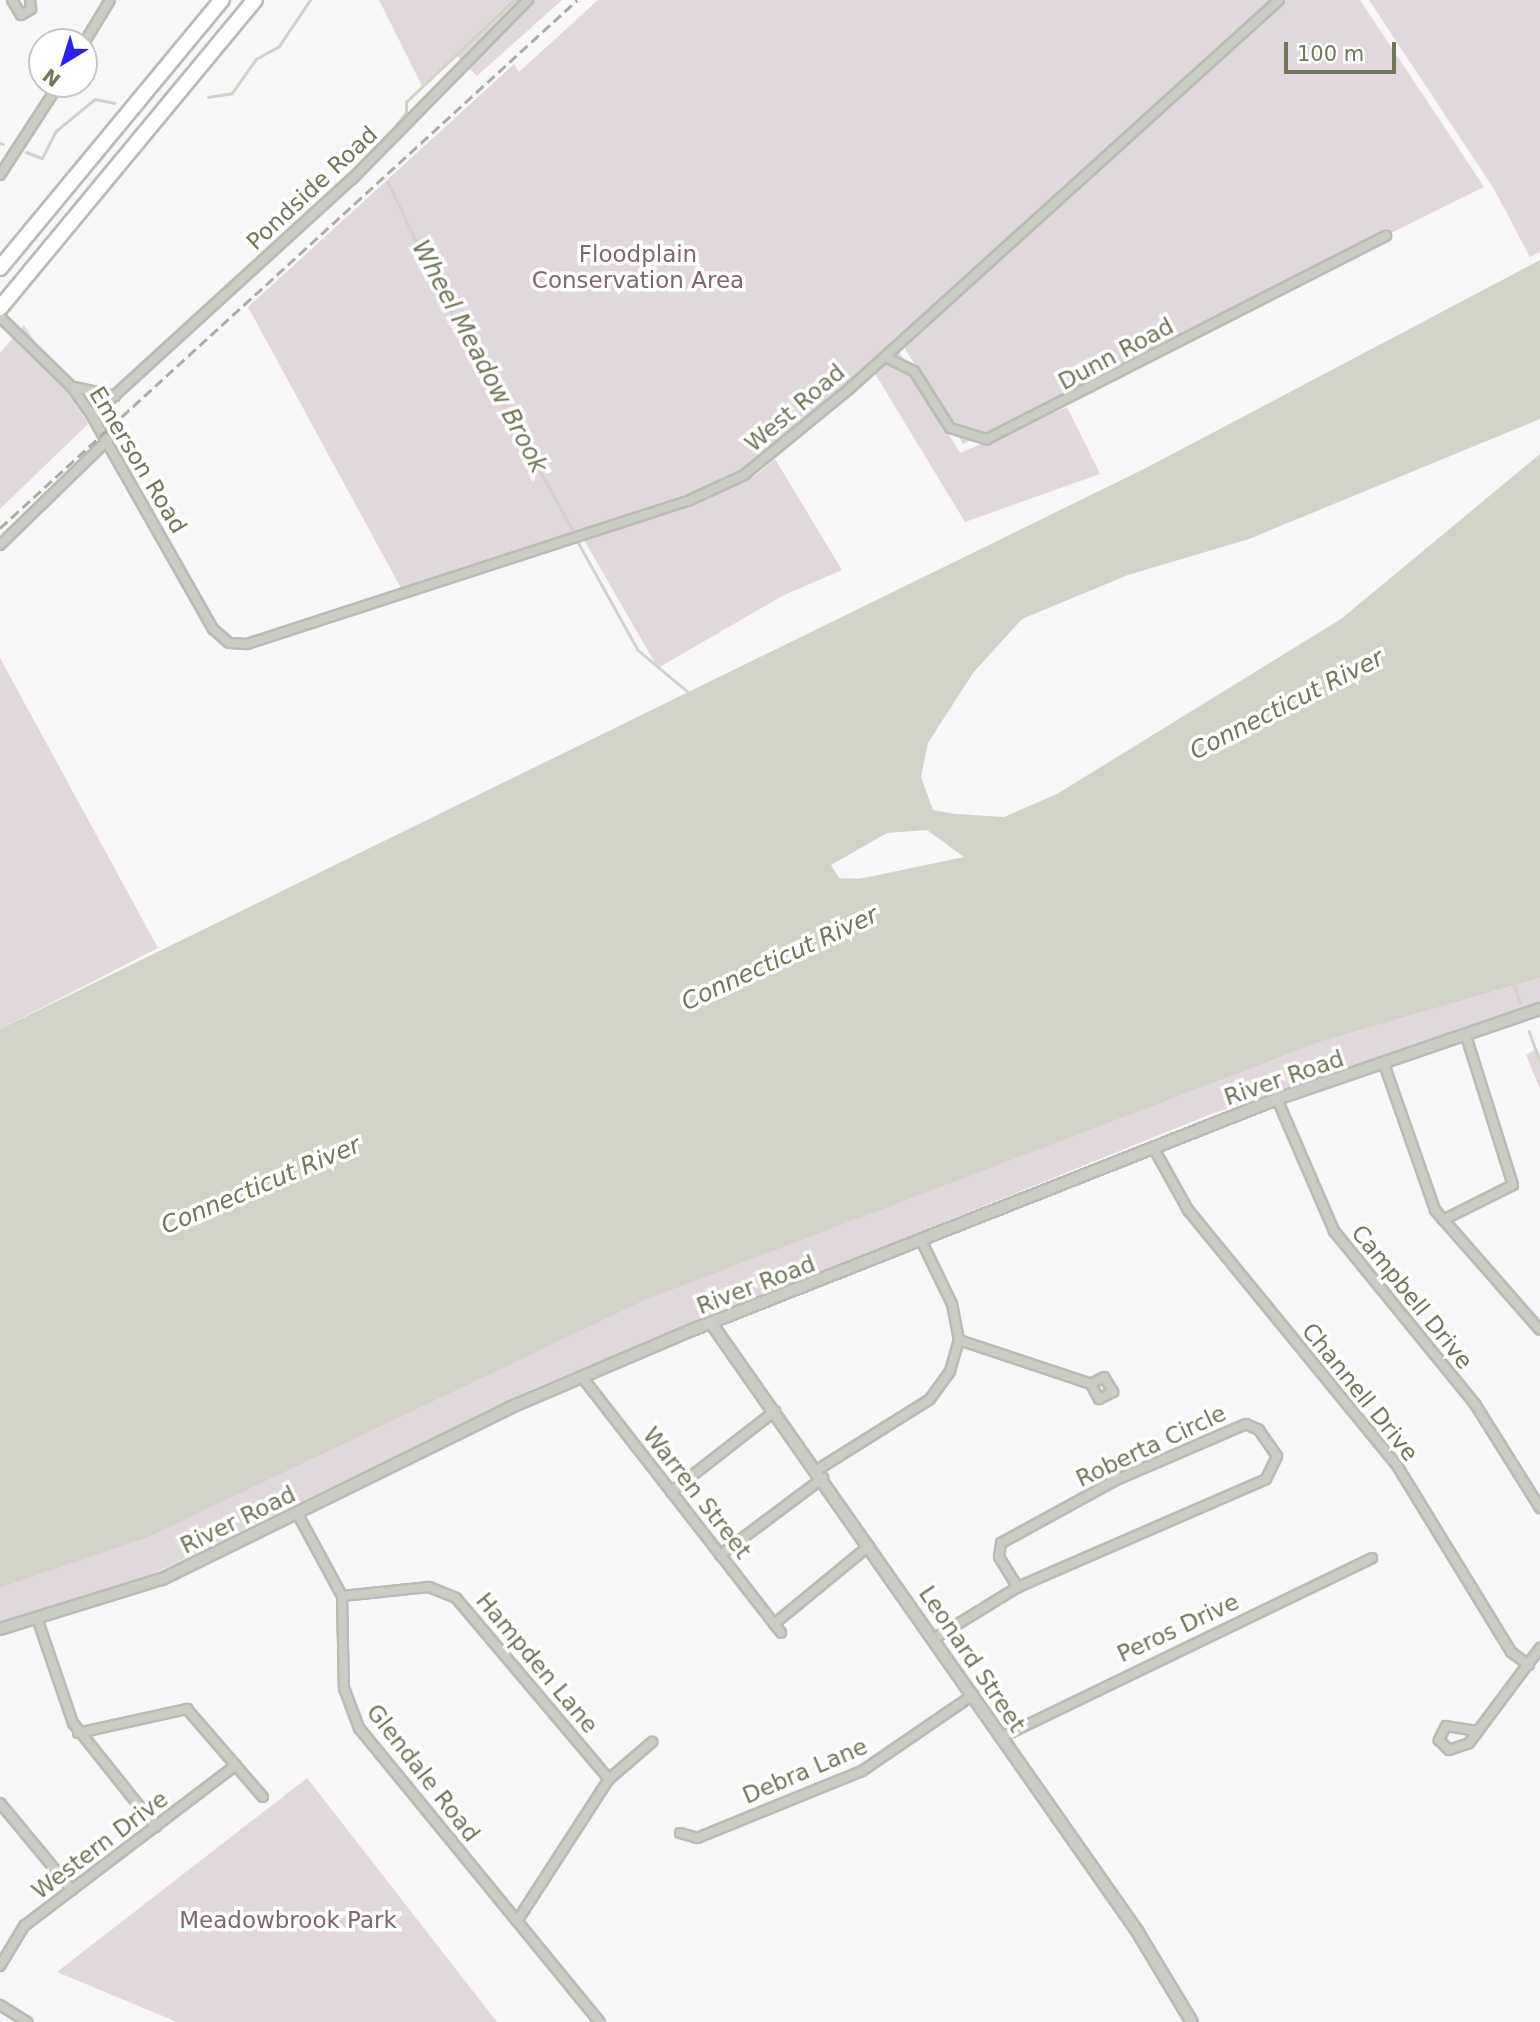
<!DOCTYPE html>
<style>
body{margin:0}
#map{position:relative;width:1540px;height:2022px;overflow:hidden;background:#f8f6f9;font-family:"DejaVu Sans",sans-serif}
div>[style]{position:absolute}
.green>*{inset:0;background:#e1d7dd}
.water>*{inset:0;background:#d2d3c6}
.stream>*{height:2.5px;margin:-1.25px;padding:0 1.25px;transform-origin:1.25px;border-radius:1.25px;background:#d2d3c6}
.roads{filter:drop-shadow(2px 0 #babcb3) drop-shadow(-2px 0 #babcb3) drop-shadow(0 2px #babcb3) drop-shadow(0 -2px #babcb3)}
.minor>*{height:8px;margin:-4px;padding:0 4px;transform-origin:4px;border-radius:4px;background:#cacdc4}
.tertiary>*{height:10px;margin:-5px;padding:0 5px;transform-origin:5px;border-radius:5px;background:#cacdc4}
.motorway>*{height:14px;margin:-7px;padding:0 7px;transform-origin:7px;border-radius:7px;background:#fff}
.rail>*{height:2.5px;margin-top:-1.25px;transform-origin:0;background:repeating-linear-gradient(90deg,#aaae9f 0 10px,transparent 0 15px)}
span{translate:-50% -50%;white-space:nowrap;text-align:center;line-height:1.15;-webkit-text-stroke:7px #fff;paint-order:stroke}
.street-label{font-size:23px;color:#6f7759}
.park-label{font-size:23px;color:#806670}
.water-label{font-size:24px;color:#737658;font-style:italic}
.north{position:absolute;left:28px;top:28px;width:70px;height:70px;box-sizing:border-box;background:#fff;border:2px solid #c5c9bd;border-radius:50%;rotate:218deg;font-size:19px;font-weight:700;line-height:28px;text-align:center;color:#6f7759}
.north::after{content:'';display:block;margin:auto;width:24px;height:32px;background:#2c22ed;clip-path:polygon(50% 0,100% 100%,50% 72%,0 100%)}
.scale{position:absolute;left:1284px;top:42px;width:112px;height:32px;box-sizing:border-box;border:4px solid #6f7759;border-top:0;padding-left:9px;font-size:21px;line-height:24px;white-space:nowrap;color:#6f7759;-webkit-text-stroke:5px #fff;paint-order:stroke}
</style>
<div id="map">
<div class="green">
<div style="clip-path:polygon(379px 0,562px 0,477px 76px,457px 56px,422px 86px)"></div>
<div style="clip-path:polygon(598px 0,1275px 0,752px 472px,402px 590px,248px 307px,514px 64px,519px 72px)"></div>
<div style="clip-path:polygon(1285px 0,1360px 0,1484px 187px,963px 444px,904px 347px)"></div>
<div style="clip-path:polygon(1369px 0,1540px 0,1540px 252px,1530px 257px,1494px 189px)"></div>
<div style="clip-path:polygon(24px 325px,88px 424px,0 509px,0 353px)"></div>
<div style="clip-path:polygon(898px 350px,960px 453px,1067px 407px,1100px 474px,965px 522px,874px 372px)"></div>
<div style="clip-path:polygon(775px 459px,842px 570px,784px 595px,658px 668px,581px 535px,755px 476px)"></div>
<div style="clip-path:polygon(0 658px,158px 948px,0 1029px)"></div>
<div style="clip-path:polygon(1540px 978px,1540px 1002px,1211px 1114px,532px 1389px,147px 1577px,0 1622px,0 1588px,148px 1536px,644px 1300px,1323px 1041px)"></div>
<div style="clip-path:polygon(1537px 1048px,1540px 1056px,1540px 1089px,1526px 1055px)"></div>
<div style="clip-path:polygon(307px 1778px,497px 2022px,177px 2022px,57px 1972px)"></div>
</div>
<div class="water">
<div style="clip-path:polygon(evenodd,1540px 260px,1540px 419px,1249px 539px,1128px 575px,1022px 619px,973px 673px,928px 743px,921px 777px,933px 810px,955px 814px,1004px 817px,1057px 794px,1341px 619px,1540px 454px,1540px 978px,1323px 1041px,645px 1300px,148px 1537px,0 1588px,0 1029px,1144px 469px,1540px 260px,927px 830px,964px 857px,859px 879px,839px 878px,831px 865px,887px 833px,927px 830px)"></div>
</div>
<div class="stream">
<div style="left:208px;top:97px;width:24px;rotate:-9deg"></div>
<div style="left:232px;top:93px;width:42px;rotate:-54.8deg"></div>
<div style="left:256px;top:59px;width:26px;rotate:-29deg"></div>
<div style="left:279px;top:46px;width:55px;rotate:-56deg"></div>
<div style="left:388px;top:136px;width:30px;rotate:-53deg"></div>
<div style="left:406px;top:112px;width:10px;rotate:-90deg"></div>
<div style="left:406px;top:102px;width:149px;rotate:-43.4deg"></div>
<div style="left:0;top:143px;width:3px;rotate:18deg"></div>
<div style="left:26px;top:152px;width:17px;rotate:21deg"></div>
<div style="left:42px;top:158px;width:30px;rotate:-63deg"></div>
<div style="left:56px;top:131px;width:50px;rotate:-39.4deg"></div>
<div style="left:95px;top:99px;width:20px;rotate:11deg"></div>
<div style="left:388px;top:182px;width:123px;rotate:64.5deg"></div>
<div style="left:441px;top:293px;width:271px;rotate:60.9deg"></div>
<div style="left:578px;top:542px;width:124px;rotate:60.9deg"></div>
<div style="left:638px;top:650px;width:64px;rotate:39.9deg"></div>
<div style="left:1514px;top:983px;width:21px;rotate:73deg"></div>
<div style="left:1529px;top:1031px;width:33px;rotate:70deg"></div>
</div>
<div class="roads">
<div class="minor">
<div style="left:12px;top:0;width:17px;rotate:59deg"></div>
<div style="left:21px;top:15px;width:12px;rotate:-31deg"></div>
<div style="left:31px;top:9px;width:9px;rotate:-96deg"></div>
<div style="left:84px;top:43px;width:50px;rotate:-58.8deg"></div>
<div style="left:0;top:175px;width:108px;rotate:-57deg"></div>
<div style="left:0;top:317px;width:99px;rotate:44.2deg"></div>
<div style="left:71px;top:386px;width:37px;rotate:55deg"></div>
<div style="left:92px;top:416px;width:245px;rotate:60.4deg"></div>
<div style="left:213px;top:629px;width:21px;rotate:41deg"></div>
<div style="left:229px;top:643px;width:18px;rotate:3deg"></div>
<div style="left:247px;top:644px;width:466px;rotate:-18deg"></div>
<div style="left:690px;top:500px;width:60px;rotate:-24.8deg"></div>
<div style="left:744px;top:475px;width:134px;rotate:-39.3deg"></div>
<div style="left:848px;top:390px;width:581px;rotate:-42.14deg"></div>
<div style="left:885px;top:357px;width:32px;rotate:26deg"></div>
<div style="left:914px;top:371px;width:67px;rotate:57.7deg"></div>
<div style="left:950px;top:428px;width:39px;rotate:17deg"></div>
<div style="left:987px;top:439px;width:448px;rotate:-27deg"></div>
<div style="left:74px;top:387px;width:42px;rotate:12.4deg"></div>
<div style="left:92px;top:416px;width:352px;rotate:-42.4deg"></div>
<div style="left:352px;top:179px;width:251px;rotate:-45.5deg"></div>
<div style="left:0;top:545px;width:151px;rotate:-44.2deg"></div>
<div style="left:1384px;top:1064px;width:155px;rotate:70.7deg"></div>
<div style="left:1435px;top:1210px;width:159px;rotate:48.8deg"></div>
<div style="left:1277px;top:1099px;width:144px;rotate:66.6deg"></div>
<div style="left:1334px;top:1231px;width:223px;rotate:50.8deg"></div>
<div style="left:1475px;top:1404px;width:123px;rotate:58deg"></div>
<div style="left:1153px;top:1147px;width:72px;rotate:60.9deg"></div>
<div style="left:1188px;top:1210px;width:328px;rotate:50.7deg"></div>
<div style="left:1396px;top:1464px;width:220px;rotate:58.5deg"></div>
<div style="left:1511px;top:1652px;width:22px;rotate:36deg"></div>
<div style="left:1443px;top:1220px;width:78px;rotate:-26.6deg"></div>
<div style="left:1513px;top:1185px;width:156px;rotate:-107.5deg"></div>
<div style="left:922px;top:1242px;width:69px;rotate:64.2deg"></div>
<div style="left:952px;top:1304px;width:37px;rotate:79deg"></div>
<div style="left:959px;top:1340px;width:139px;rotate:18.4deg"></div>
<div style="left:1091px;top:1384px;width:17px;rotate:62deg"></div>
<div style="left:1099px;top:1399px;width:16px;rotate:-27deg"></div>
<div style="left:1113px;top:1392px;width:17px;rotate:-121deg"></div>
<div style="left:1104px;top:1377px;width:15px;rotate:152deg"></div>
<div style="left:582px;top:1377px;width:324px;rotate:52.1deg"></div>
<div style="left:817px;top:1470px;width:133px;rotate:-32.1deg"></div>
<div style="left:930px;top:1399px;width:34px;rotate:-54deg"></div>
<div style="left:950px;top:1371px;width:32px;rotate:-74deg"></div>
<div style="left:671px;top:1492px;width:132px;rotate:-37.9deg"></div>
<div style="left:297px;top:1513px;width:94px;rotate:61.5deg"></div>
<div style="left:342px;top:1596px;width:92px;rotate:88.8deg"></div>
<div style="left:344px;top:1688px;width:43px;rotate:69.4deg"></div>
<div style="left:359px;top:1728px;width:380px;rotate:50.7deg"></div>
<div style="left:720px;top:1555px;width:129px;rotate:-36.8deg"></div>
<div style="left:342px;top:1596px;width:87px;rotate:-5.9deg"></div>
<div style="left:429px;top:1587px;width:29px;rotate:22deg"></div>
<div style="left:456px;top:1598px;width:237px;rotate:49.8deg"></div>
<div style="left:37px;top:1618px;width:111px;rotate:71.1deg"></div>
<div style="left:73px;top:1723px;width:133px;rotate:51.4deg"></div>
<div style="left:774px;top:1624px;width:123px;rotate:-39.4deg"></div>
<div style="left:935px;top:1638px;width:97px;rotate:-31.6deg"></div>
<div style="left:1018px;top:1587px;width:270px;rotate:-23.5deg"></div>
<div style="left:1266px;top:1479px;width:25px;rotate:-64deg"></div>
<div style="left:1277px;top:1456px;width:32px;rotate:-125deg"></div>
<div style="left:1259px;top:1430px;width:14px;rotate:-155deg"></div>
<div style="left:1246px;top:1424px;width:139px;rotate:156.7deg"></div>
<div style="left:1118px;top:1479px;width:133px;rotate:151.3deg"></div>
<div style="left:1001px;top:1543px;width:14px;rotate:98deg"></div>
<div style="left:999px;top:1557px;width:36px;rotate:58deg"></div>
<div style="left:1477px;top:1731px;width:31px;rotate:-171deg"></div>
<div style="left:1446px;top:1726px;width:16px;rotate:117deg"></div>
<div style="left:1439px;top:1740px;width:14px;rotate:45deg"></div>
<div style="left:1449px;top:1750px;width:21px;rotate:-19deg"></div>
<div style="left:1469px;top:1743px;width:119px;rotate:-53.2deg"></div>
<div style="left:78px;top:1733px;width:112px;rotate:-12.4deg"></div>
<div style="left:187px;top:1709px;width:116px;rotate:49.2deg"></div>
<div style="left:1002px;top:1737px;width:411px;rotate:-25.8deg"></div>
<div style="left:0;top:1803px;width:113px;rotate:50.4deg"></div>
<div style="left:680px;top:1833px;width:18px;rotate:16deg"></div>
<div style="left:697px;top:1838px;width:178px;rotate:-22.1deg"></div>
<div style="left:862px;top:1771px;width:135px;rotate:-34.4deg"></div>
<div style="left:517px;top:1921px;width:169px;rotate:-57.1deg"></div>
<div style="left:609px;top:1779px;width:57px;rotate:-40.7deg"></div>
<div style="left:0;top:1966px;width:47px;rotate:-59deg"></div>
<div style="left:24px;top:1926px;width:266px;rotate:-37.2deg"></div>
<div style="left:0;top:2005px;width:32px;rotate:32deg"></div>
</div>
<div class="tertiary">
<div style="left:711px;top:1323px;width:742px;rotate:54.98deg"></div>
<div style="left:1137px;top:1931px;width:106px;rotate:58.9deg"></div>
<div style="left:0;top:1629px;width:170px;rotate:-17.2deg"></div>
<div style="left:162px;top:1579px;width:387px;rotate:-26.2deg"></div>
<div style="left:509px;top:1408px;width:199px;rotate:-23.1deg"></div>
<div style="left:692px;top:1330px;width:629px;rotate:-21.55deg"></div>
<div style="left:1277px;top:1099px;width:278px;rotate:-18.9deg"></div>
</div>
<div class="motorway">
<div style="left:0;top:268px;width:348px;rotate:-50.4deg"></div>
<div style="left:0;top:308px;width:400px;rotate:-50.4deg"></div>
</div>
</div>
<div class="rail">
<div style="left:0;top:528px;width:782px;rotate:-42.46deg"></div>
</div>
<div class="street-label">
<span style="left:312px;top:188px;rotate:-43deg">Pondside Road</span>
<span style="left:1116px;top:354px;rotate:-28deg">Dunn Road</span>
<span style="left:795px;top:408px;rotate:-40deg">West Road</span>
<span style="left:138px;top:460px;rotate:59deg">Emerson Road</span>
<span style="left:1284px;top:1078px;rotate:-19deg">River Road</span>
<span style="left:756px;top:1285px;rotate:-21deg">River Road</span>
<span style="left:1412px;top:1297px;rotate:51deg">Campbell Drive</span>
<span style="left:1360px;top:1392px;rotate:51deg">Channell Drive</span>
<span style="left:1151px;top:1446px;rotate:-25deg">Roberta Circle</span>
<span style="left:697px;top:1493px;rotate:52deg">Warren Street</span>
<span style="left:238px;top:1520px;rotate:-26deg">River Road</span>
<span style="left:1178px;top:1628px;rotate:-25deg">Peros Drive</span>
<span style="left:972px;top:1659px;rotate:56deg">Leonard Street</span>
<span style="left:537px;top:1663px;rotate:50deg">Hampden Lane</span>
<span style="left:805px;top:1771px;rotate:-23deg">Debra Lane</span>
<span style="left:423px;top:1773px;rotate:52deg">Glendale Road</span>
<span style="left:100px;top:1845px;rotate:-37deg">Western Drive</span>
</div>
<div class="park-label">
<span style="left:638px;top:267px">Floodplain<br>Conservation Area</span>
<span style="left:288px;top:1920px">Meadowbrook Park</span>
</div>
<div class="water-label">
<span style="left:479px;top:357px;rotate:62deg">Wheel Meadow Brook</span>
<span style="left:1287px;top:705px;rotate:-27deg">Connecticut River</span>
<span style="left:780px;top:959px;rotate:-25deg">Connecticut River</span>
<span style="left:261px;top:1186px;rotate:-23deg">Connecticut River</span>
</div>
<div class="north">N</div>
<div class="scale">100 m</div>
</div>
